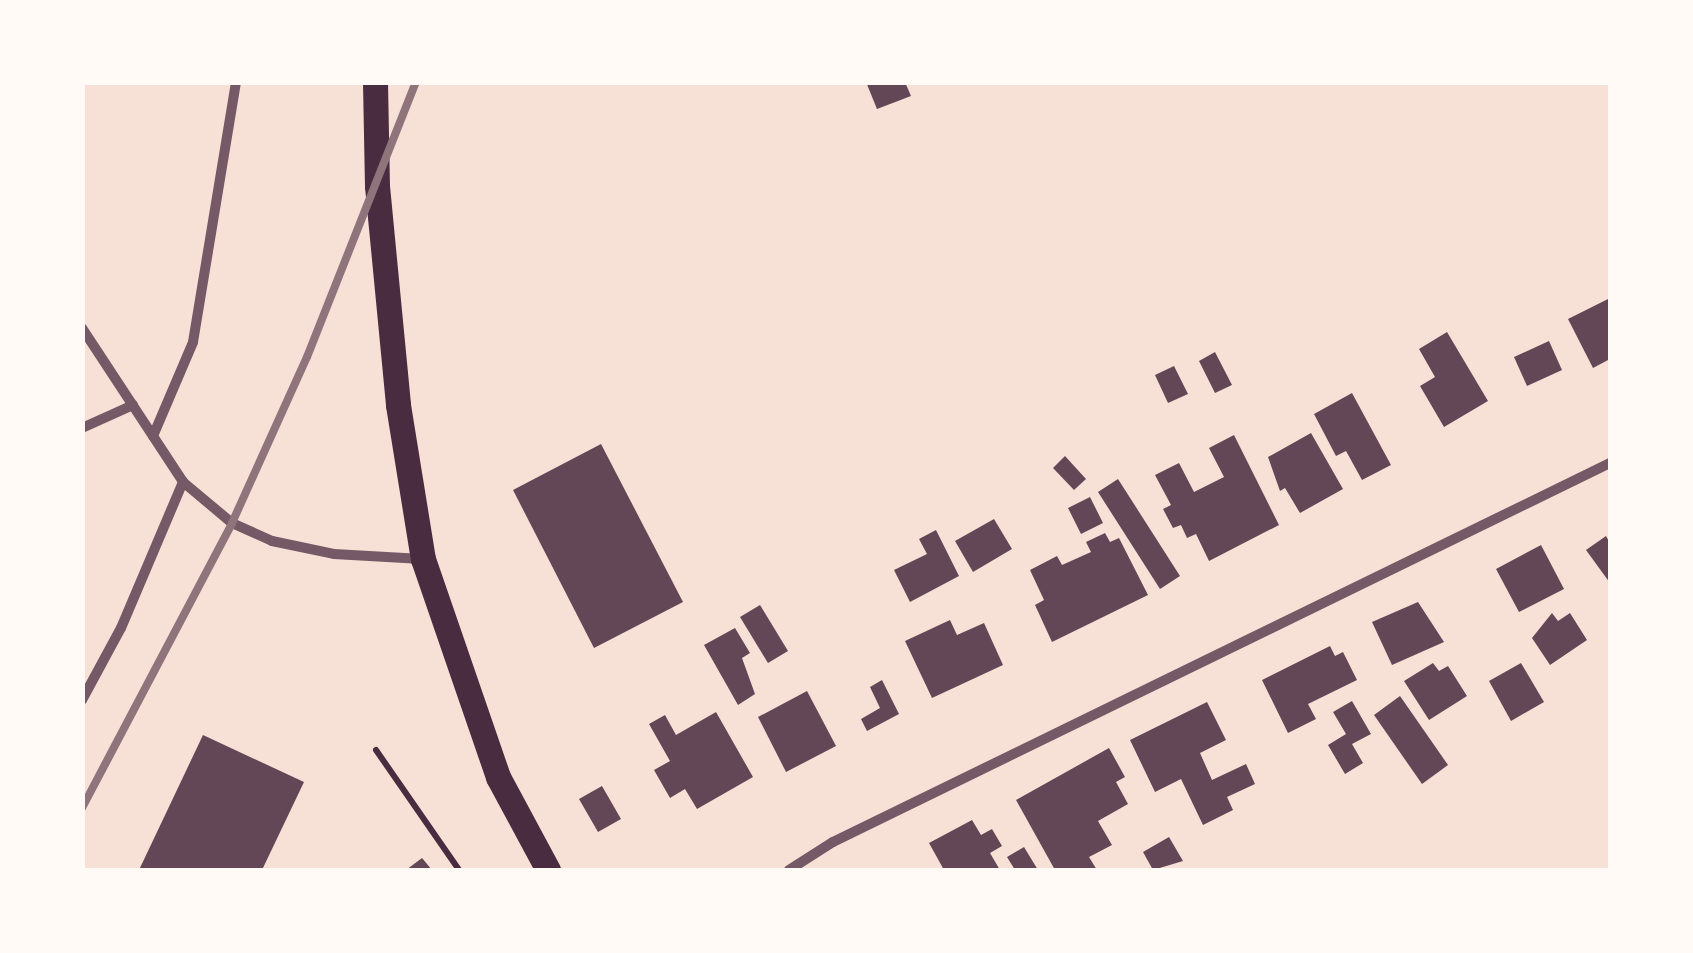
<!DOCTYPE html>
<style>
body{margin:0}
#map{position:relative;width:1693px;height:953px;overflow:hidden;background:#f7e1d7;font-family:Barlow,sans-serif}
div>[style]{position:absolute}
.building>*{inset:0;background:#644757}
.path>*{height:6px;margin:-3px;padding:0 3px;transform-origin:3px;border-radius:3px;background:#4a2c40}
.minor>*{height:10px;margin:-5px;padding:0 5px;transform-origin:5px;border-radius:5px;background:#755966}
.primary>*{height:25px;margin:-12.5px;padding:0 12.5px;transform-origin:12.5px;border-radius:12.5px;background:#4a2c40}
.rail>*{height:8px;margin:-4px;padding:0 4px;transform-origin:4px;border-radius:4px;background:#8f747c}
span{translate:-50% -50%;white-space:nowrap;text-align:center;line-height:1.15;-webkit-text-stroke:10px #fffaf5;paint-order:stroke}
.frame{position:absolute;inset:0;border:85px solid #fffaf5;pointer-events:none}
</style>
<div id="map">
<div class="building">
<div style="clip-path:polygon(866px 82px,905px 82px,911px 96px,877px 109px)"></div>
<div style="clip-path:polygon(1610px 298px,1610px 359px,1593px 368px,1568px 319px)"></div>
<div style="clip-path:polygon(1447px 332px,1488px 401px,1444px 427px,1420px 386px,1435px 377px,1419px 349px)"></div>
<div style="clip-path:polygon(1549px 341px,1562px 370px,1527px 386px,1514px 357px)"></div>
<div style="clip-path:polygon(1215px 352px,1232px 385px,1215px 393px,1199px 361px)"></div>
<div style="clip-path:polygon(1174px 366px,1188px 394px,1168px 403px,1155px 375px)"></div>
<div style="clip-path:polygon(1352px 393px,1391px 465px,1362px 480px,1346px 451px,1336px 456px,1314px 414px)"></div>
<div style="clip-path:polygon(1311px 433px,1343px 489px,1300px 513px,1285px 488px,1280px 491px,1268px 457px)"></div>
<div style="clip-path:polygon(1234px 435px,1279px 525px,1209px 561px,1196px 534px,1187px 538px,1181px 525px,1173px 528px,1163px 509px,1171px 505px,1155px 475px,1179px 463px,1194px 492px,1224px 477px,1209px 448px)"></div>
<div style="clip-path:polygon(601px 444px,683px 602px,594px 648px,513px 490px)"></div>
<div style="clip-path:polygon(1065px 456px,1086px 479px,1074px 490px,1053px 468px)"></div>
<div style="clip-path:polygon(1118px 479px,1180px 576px,1160px 589px,1098px 492px)"></div>
<div style="clip-path:polygon(1090px 497px,1103px 523px,1081px 534px,1068px 508px)"></div>
<div style="clip-path:polygon(994px 519px,1012px 549px,973px 572px,955px 541px)"></div>
<div style="clip-path:polygon(936px 530px,959px 576px,910px 602px,894px 570px,927px 554px,919px 539px)"></div>
<div style="clip-path:polygon(1105px 533px,1110px 542px,1119px 538px,1148px 595px,1052px 642px,1035px 605px,1044px 600px,1030px 570px,1057px 556px,1062px 565px,1091px 552px,1086px 542px)"></div>
<div style="clip-path:polygon(1606px 536px,1610px 543px,1610px 583px,1586px 550px)"></div>
<div style="clip-path:polygon(1541px 545px,1564px 589px,1519px 612px,1496px 569px)"></div>
<div style="clip-path:polygon(1418px 602px,1444px 642px,1392px 665px,1372px 622px)"></div>
<div style="clip-path:polygon(760px 605px,788px 651px,768px 663px,740px 617px)"></div>
<div style="clip-path:polygon(1552px 613px,1558px 621px,1570px 613px,1587px 640px,1550px 665px,1532px 638px)"></div>
<div style="clip-path:polygon(950px 620px,957px 635px,984px 623px,1003px 665px,932px 698px,905px 641px)"></div>
<div style="clip-path:polygon(735px 628px,750px 653px,742px 658px,755px 694px,738px 705px,704px 645px)"></div>
<div style="clip-path:polygon(1330px 646px,1335px 656px,1343px 652px,1357px 680px,1308px 704px,1316px 719px,1288px 733px,1262px 680px)"></div>
<div style="clip-path:polygon(1433px 663px,1439px 671px,1448px 666px,1467px 696px,1429px 720px,1404px 681px)"></div>
<div style="clip-path:polygon(1521px 663px,1544px 702px,1511px 721px,1489px 681px)"></div>
<div style="clip-path:polygon(882px 680px,899px 714px,867px 731px,861px 719px,880px 708px,870px 687px)"></div>
<div style="clip-path:polygon(807px 691px,836px 746px,786px 772px,758px 717px)"></div>
<div style="clip-path:polygon(1400px 696px,1448px 765px,1422px 784px,1374px 715px)"></div>
<div style="clip-path:polygon(1352px 701px,1371px 734px,1352px 744px,1363px 763px,1345px 774px,1328px 745px,1346px 734px,1333px 712px)"></div>
<div style="clip-path:polygon(1207px 702px,1226px 740px,1200px 753px,1212px 780px,1246px 764px,1255px 784px,1227px 797px,1233px 810px,1203px 825px,1181px 779px,1155px 792px,1130px 740px)"></div>
<div style="clip-path:polygon(716px 712px,753px 777px,697px 809px,685px 789px,670px 798px,654px 770px,670px 761px,649px 724px,665px 715px,676px 735px)"></div>
<div style="clip-path:polygon(203px 735px,304px 782px,262px 870px,139px 870px)"></div>
<div style="clip-path:polygon(1109px 748px,1125px 777px,1116px 782px,1128px 804px,1098px 821px,1112px 845px,1089px 857px,1097px 870px,1055px 870px,1016px 800px)"></div>
<div style="clip-path:polygon(602px 786px,621px 819px,598px 832px,579px 799px)"></div>
<div style="clip-path:polygon(972px 820px,981px 835px,992px 829px,1002px 846px,990px 853px,1000px 870px,944px 870px,929px 843px)"></div>
<div style="clip-path:polygon(1169px 837px,1183px 861px,1153px 870px,1143px 852px)"></div>
<div style="clip-path:polygon(1024px 847px,1038px 870px,1015px 870px,1007px 857px)"></div>
<div style="clip-path:polygon(422px 858px,432px 870px,406px 870px)"></div>
</div>
<div class="path">
<div style="left:376px;top:750px;width:146px;rotate:55.3deg"></div>
</div>
<div class="minor">
<div style="left:82px;top:328px;width:184px;rotate:56.7deg"></div>
<div style="left:183px;top:482px;width:64px;rotate:39.9deg"></div>
<div style="left:232px;top:523px;width:44px;rotate:24.2deg"></div>
<div style="left:272px;top:541px;width:63px;rotate:11.8deg"></div>
<div style="left:334px;top:554px;width:88px;rotate:3.3deg"></div>
<div style="left:82px;top:428px;width:56px;rotate:-24.3deg"></div>
<div style="left:153px;top:436px;width:102px;rotate:-66.9deg"></div>
<div style="left:193px;top:342px;width:264px;rotate:-80.6deg"></div>
<div style="left:82px;top:700px;width:82px;rotate:-61.6deg"></div>
<div style="left:121px;top:628px;width:159px;rotate:-67deg"></div>
<div style="left:789px;top:870px;width:52px;rotate:-32.5deg"></div>
<div style="left:833px;top:842px;width:865px;rotate:-26deg"></div>
</div>
<div class="primary">
<div style="left:375px;top:82px;width:104px;rotate:88.9deg"></div>
<div style="left:377px;top:186px;width:220px;rotate:84.5deg"></div>
<div style="left:398px;top:405px;width:156px;rotate:80.8deg"></div>
<div style="left:423px;top:559px;width:231px;rotate:71deg"></div>
<div style="left:498px;top:777px;width:106px;rotate:61.7deg"></div>
</div>
<div class="rail">
<div style="left:82px;top:808px;width:322px;rotate:-62.2deg"></div>
<div style="left:232px;top:523px;width:182px;rotate:-65.7deg"></div>
<div style="left:307px;top:357px;width:296px;rotate:-68.4deg"></div>
</div>
<div class="frame"></div>
</div>
